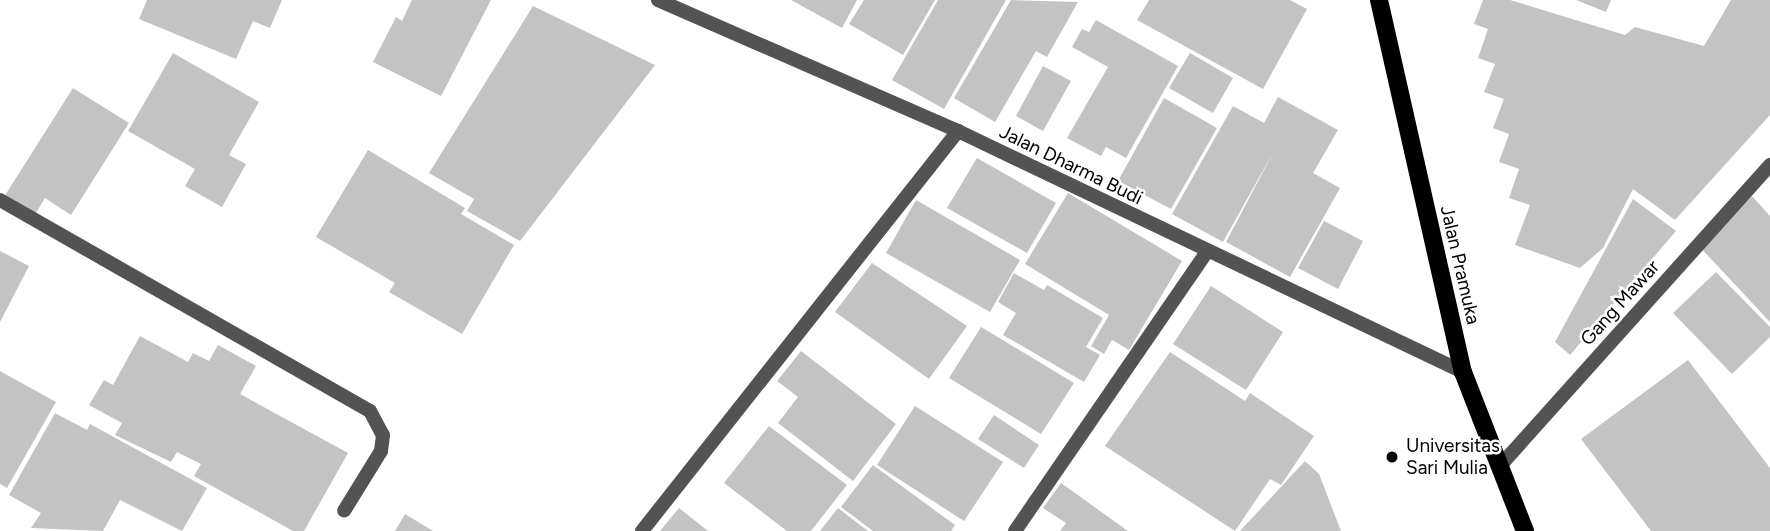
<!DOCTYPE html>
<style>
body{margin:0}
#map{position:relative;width:1770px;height:531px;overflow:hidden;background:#fff;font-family:Figtree,sans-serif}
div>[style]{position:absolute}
.building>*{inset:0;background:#c3c3c3}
.minor>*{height:14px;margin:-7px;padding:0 7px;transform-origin:7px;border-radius:7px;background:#535353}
.primary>*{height:18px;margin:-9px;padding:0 9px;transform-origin:9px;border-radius:9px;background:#000}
.dots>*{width:19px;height:19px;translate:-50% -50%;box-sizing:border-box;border:4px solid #fff;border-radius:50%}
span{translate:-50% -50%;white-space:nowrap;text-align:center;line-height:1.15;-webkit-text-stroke:5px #fff;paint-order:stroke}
.street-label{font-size:19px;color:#000}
.poi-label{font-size:19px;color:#000}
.left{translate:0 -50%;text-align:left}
</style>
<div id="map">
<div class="building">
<div style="clip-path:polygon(147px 0,282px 0,270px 28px,253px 21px,236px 59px,139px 19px)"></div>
<div style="clip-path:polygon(412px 0,491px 0,441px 96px,373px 62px,396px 17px,402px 21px)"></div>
<div style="clip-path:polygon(791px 0,857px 0,842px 28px)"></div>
<div style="clip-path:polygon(864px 0,935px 0,903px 55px,849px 24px)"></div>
<div style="clip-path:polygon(938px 0,1006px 0,944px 109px,892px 80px)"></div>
<div style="clip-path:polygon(1011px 0,1078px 2px,1047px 57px,1036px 51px,995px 122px,954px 98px)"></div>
<div style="clip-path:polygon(1149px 0,1290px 0,1307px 9px,1263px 89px,1137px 20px)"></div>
<div style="clip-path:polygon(1483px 0,1510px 0,1625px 35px,1635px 27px,1704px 46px,1731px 0,1770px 0,1770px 115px,1675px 220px,1633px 189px,1603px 248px,1580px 268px,1515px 245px,1530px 205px,1509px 198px,1519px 169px,1499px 162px,1509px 134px,1493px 128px,1504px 99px,1484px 92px,1495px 64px,1478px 58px,1488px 29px,1474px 24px)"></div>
<div style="clip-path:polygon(1576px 0,1611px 0,1606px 12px)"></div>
<div style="clip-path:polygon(533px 6px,655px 65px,520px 241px,467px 211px,474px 199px,429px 173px)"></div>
<div style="clip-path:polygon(1096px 20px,1178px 66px,1126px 158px,1106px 147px,1101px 156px,1067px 138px,1108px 67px,1072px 47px,1082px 29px,1089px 32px)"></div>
<div style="clip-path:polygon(173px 53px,259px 102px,229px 155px,246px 164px,222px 207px,185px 186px,195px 169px,128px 131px)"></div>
<div style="clip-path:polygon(1190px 53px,1233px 78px,1213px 113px,1169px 88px)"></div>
<div style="clip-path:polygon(1043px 66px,1071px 81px,1043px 131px,1016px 116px)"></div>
<div style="clip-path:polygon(73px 88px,129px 123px,71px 215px,45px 198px,34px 216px,4px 197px)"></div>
<div style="clip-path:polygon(1278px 97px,1338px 130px,1313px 173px,1340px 188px,1290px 277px,1226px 242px,1274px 151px,1223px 242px,1172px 214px,1233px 106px,1264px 123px)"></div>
<div style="clip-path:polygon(1164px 98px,1217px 128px,1171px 209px,1118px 181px)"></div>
<div style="clip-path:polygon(368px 150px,465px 208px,461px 214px,514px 245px,462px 334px,389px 292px,395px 283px,316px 237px)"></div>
<div style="clip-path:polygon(977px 158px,1056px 203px,1027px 253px,947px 208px)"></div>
<div style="clip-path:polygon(1068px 193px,1182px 261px,1129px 350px,1112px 340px,1104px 354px,1091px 346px,1109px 315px,1025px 264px)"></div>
<div style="clip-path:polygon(1752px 196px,1770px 216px,1770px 322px,1699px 246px)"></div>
<div style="clip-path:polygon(1633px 199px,1676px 231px,1570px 355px,1555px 342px)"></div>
<div style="clip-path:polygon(916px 200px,1020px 260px,990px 312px,886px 253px)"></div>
<div style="clip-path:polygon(1324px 221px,1363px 241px,1338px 289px,1298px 268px)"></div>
<div style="clip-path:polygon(0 251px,29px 266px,0 322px)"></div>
<div style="clip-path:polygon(872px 263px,967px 326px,929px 379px,835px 312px)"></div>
<div style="clip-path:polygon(1716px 272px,1770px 327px,1770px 337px,1732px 374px,1673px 313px)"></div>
<div style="clip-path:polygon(1014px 273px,1044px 290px,1047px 285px,1103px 318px,1086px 347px,1100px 355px,1084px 382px,1003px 335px,1016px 313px,998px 302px)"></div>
<div style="clip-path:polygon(1211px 286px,1283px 332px,1246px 390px,1173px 344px)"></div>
<div style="clip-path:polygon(981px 327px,1074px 383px,1041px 434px,949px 378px)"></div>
<div style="clip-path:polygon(140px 336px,188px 362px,193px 353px,209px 361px,218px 345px,256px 366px,240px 394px,348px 453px,304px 531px,293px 531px,194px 476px,201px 464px,177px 452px,171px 462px,115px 435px,122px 423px,89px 405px,104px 380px,113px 385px)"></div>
<div style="clip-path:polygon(801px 351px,896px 424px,853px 481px,778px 423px,798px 397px,777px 381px)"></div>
<div style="clip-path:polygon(1170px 352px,1245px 401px,1250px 393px,1314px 436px,1281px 485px,1270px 479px,1235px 531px,1105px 446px)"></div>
<div style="clip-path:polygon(1688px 360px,1770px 468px,1770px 531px,1651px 531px,1581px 439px)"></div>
<div style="clip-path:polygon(0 371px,56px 402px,7px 488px,0 484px)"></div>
<div style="clip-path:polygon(915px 406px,1003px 462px,964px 521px,877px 465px)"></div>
<div style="clip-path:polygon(55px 413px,87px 430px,90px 424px,207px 488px,182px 531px,120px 500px,103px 531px,31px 528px,41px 513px,9px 495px)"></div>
<div style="clip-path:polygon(994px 415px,1039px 445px,1024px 468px,978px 439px)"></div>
<div style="clip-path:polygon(769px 426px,847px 485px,811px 531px,787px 531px,724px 483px)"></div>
<div style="clip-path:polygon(1305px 461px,1319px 474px,1341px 531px,1240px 531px)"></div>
<div style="clip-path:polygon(873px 465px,955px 525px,951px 531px,873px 531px,841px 507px)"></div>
<div style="clip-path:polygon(1061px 483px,1128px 531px,1060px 531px,1066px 523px,1043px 508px)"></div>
<div style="clip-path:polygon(679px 508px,708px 531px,660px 531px)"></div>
<div style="clip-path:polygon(838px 508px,868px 531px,820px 531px)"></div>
<div style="clip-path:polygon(405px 514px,433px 531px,395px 531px)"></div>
</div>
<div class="minor">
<div style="left:658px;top:0;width:327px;rotate:23.6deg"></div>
<div style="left:958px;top:131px;width:560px;rotate:25.51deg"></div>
<div style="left:0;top:200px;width:426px;rotate:29.7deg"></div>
<div style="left:370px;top:411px;width:27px;rotate:62deg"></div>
<div style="left:383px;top:435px;width:16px;rotate:97deg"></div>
<div style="left:381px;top:451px;width:70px;rotate:121.7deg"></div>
<div style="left:1499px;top:467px;width:406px;rotate:-48.1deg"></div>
<div style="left:642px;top:531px;width:510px;rotate:-51.69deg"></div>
<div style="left:1015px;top:531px;width:337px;rotate:-55.5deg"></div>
</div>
<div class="primary">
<div style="left:1379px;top:0;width:381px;rotate:77.3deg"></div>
<div style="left:1463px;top:372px;width:171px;rotate:68.7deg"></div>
</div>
<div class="dots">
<div style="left:1392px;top:457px;background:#000"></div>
</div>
<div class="street-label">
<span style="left:1071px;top:165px;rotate:26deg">Jalan Dharma Budi</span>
<span style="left:1460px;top:265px;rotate:77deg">Jalan Pramuka</span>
<span style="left:1620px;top:303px;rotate:-48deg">Gang Mawar</span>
</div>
<div class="poi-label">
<span class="left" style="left:1406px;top:457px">Universitas<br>Sari Mulia</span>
</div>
</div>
